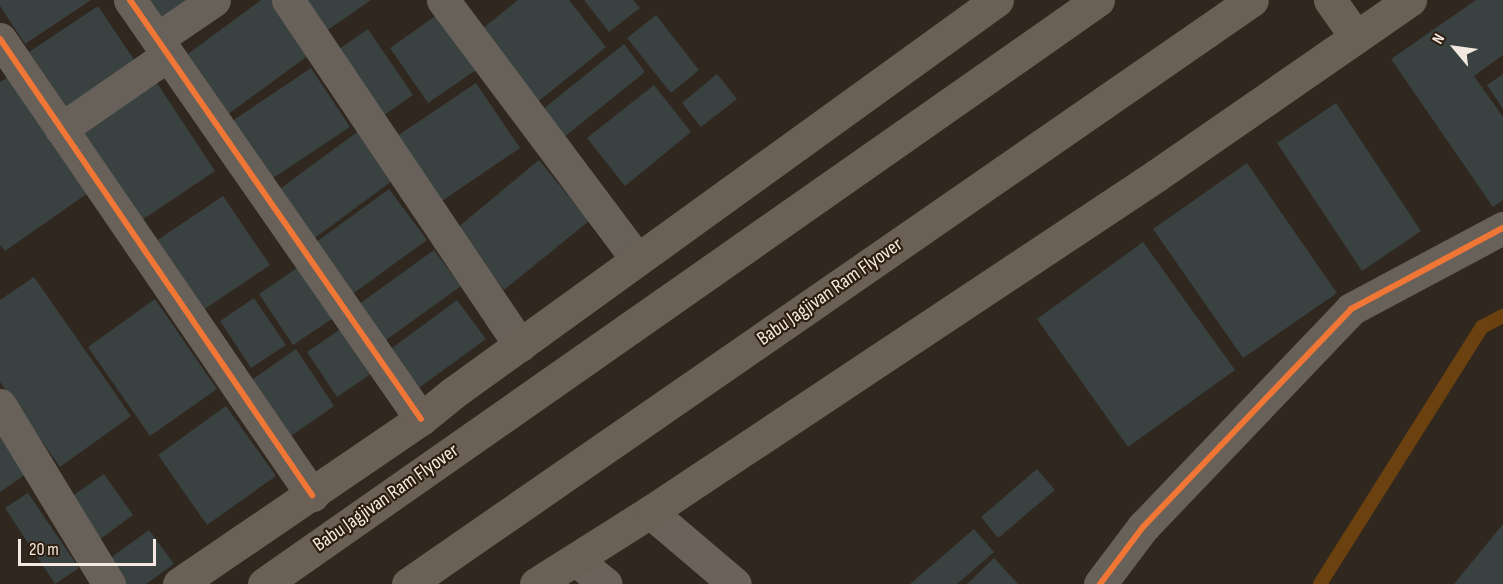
<!DOCTYPE html>
<style>
body{margin:0}
#map{position:relative;width:1503px;height:584px;overflow:hidden;background:#30271f;font-family:"Sofia Sans Condensed",sans-serif}
div>[style]{position:absolute}
.stream>*{height:14px;margin:-7px;padding:0 7px;transform-origin:7px;border-radius:7px;background:#6c4110}
.building>*{inset:0;background:#394141}
.minor>*{height:33px;margin:-16.5px;padding:0 16.5px;transform-origin:16.5px;border-radius:16.5px;background:#68615a}
.secondary>*{height:33px;margin:-16.5px;padding:0 16.5px;transform-origin:16.5px;border-radius:16.5px;background:#6c625a}
.primary>*{height:33px;margin:-16.5px;padding:0 16.5px;transform-origin:16.5px;border-radius:16.5px;background:#6b6056}
.cycleway>*{height:6px;margin:-3px;padding:0 3px;transform-origin:3px;border-radius:3px;background:#f07635}
span{translate:-50% -50%;white-space:nowrap;text-align:center;line-height:1.15;-webkit-text-stroke:4.5px #2c1d0f;paint-order:stroke}
.street-label{font-size:20px;color:#f3e9e0}
.north{position:absolute;left:1425px;top:18px;width:60px;height:60px;-webkit-text-stroke:4px #2c1d0f;paint-order:stroke;rotate:299deg;font-size:16px;font-weight:700;line-height:24px;text-align:center;color:#f3e9e0}
.north::after{content:'';display:block;margin:auto;width:21px;height:27px;background:#f3e9e0;clip-path:polygon(50% 0,100% 100%,50% 72%,0 100%)}
.scale{position:absolute;left:18px;top:539px;width:138px;height:27px;box-sizing:border-box;border:3px solid #f3e9e0;border-top:0;padding-left:8px;font-size:18px;line-height:21px;white-space:nowrap;color:#f3e9e0;-webkit-text-stroke:4px #2c1d0f;paint-order:stroke}
</style>
<div id="map">
<div class="stream">
<div style="left:1320px;top:584px;width:304px;rotate:-57.8deg"></div>
<div style="left:1482px;top:327px;width:24px;rotate:-28deg"></div>
</div>
<div class="building">
<div style="clip-path:polygon(0 0,91px 0,25px 44px,0 6px)"></div>
<div style="clip-path:polygon(145px 0,204px 0,164px 28px)"></div>
<div style="clip-path:polygon(261px 0,276px 0,313px 52px,223px 118px,181px 59px)"></div>
<div style="clip-path:polygon(295px 0,371px 0,319px 36px)"></div>
<div style="clip-path:polygon(518px 0,569px 0,606px 47px,535px 104px,478px 32px)"></div>
<div style="clip-path:polygon(584px 0,633px 0,640px 8px,609px 32px)"></div>
<div style="clip-path:polygon(1476px 0,1503px 0,1503px 55px,1474px 76px,1503px 117px,1503px 200px,1493px 207px,1391px 59px)"></div>
<div style="clip-path:polygon(98px 6px,135px 61px,67px 108px,29px 52px)"></div>
<div style="clip-path:polygon(441px 12px,479px 68px,428px 103px,390px 48px)"></div>
<div style="clip-path:polygon(656px 15px,699px 70px,671px 93px,627px 38px)"></div>
<div style="clip-path:polygon(368px 29px,413px 95px,377px 120px,332px 54px)"></div>
<div style="clip-path:polygon(624px 44px,645px 72px,558px 142px,537px 114px)"></div>
<div style="clip-path:polygon(311px 68px,350px 127px,261px 186px,223px 127px)"></div>
<div style="clip-path:polygon(717px 74px,737px 99px,701px 127px,682px 103px)"></div>
<div style="clip-path:polygon(1503px 74px,1503px 109px,1487px 85px)"></div>
<div style="clip-path:polygon(10px 76px,91px 191px,5px 251px,0 245px,0 82px)"></div>
<div style="clip-path:polygon(155px 80px,215px 171px,133px 226px,73px 136px)"></div>
<div style="clip-path:polygon(476px 83px,520px 148px,439px 203px,394px 138px)"></div>
<div style="clip-path:polygon(654px 85px,691px 132px,625px 186px,587px 138px)"></div>
<div style="clip-path:polygon(1336px 103px,1421px 231px,1362px 271px,1277px 143px)"></div>
<div style="clip-path:polygon(361px 129px,396px 178px,308px 243px,273px 194px)"></div>
<div style="clip-path:polygon(539px 160px,589px 221px,504px 290px,456px 229px)"></div>
<div style="clip-path:polygon(1247px 163px,1337px 293px,1243px 358px,1153px 229px)"></div>
<div style="clip-path:polygon(389px 189px,427px 240px,343px 301px,305px 250px)"></div>
<div style="clip-path:polygon(223px 196px,270px 265px,194px 316px,147px 247px)"></div>
<div style="clip-path:polygon(1143px 242px,1235px 370px,1128px 447px,1037px 319px)"></div>
<div style="clip-path:polygon(434px 250px,461px 286px,382px 343px,355px 307px)"></div>
<div style="clip-path:polygon(297px 268px,332px 319px,293px 345px,259px 294px)"></div>
<div style="clip-path:polygon(34px 277px,131px 416px,60px 467px,0 382px,0 300px)"></div>
<div style="clip-path:polygon(254px 298px,286px 345px,251px 368px,220px 321px)"></div>
<div style="clip-path:polygon(155px 299px,217px 389px,150px 436px,88px 347px)"></div>
<div style="clip-path:polygon(457px 300px,486px 339px,416px 390px,388px 351px)"></div>
<div style="clip-path:polygon(345px 326px,375px 371px,337px 397px,307px 352px)"></div>
<div style="clip-path:polygon(296px 349px,334px 406px,288px 438px,250px 381px)"></div>
<div style="clip-path:polygon(226px 406px,276px 476px,207px 525px,158px 455px)"></div>
<div style="clip-path:polygon(0 429px,29px 472px,0 492px)"></div>
<div style="clip-path:polygon(1037px 469px,1055px 490px,998px 538px,981px 517px)"></div>
<div style="clip-path:polygon(104px 474px,133px 515px,95px 543px,65px 501px)"></div>
<div style="clip-path:polygon(28px 493px,79px 568px,55px 584px,5px 508px)"></div>
<div style="clip-path:polygon(1503px 524px,1503px 584px,1454px 584px)"></div>
<div style="clip-path:polygon(974px 529px,994px 552px,957px 584px,910px 584px)"></div>
<div style="clip-path:polygon(149px 530px,174px 564px,146px 584px,116px 584px,102px 564px)"></div>
<div style="clip-path:polygon(994px 558px,1018px 584px,967px 584px)"></div>
</div>
<div class="minor">
<div style="left:130px;top:0;width:510px;rotate:55.22deg"></div>
<div style="left:288px;top:0;width:416px;rotate:56.1deg"></div>
<div style="left:443px;top:0;width:324px;rotate:53.2deg"></div>
<div style="left:0;top:39px;width:553px;rotate:55.62deg"></div>
<div style="left:157px;top:39px;width:69px;rotate:-34.4deg"></div>
<div style="left:61px;top:129px;width:130px;rotate:-34.7deg"></div>
<div style="left:0;top:405px;width:210px;rotate:58.7deg"></div>
<div style="left:1100px;top:584px;width:71px;rotate:-53deg"></div>
<div style="left:1143px;top:527px;width:301px;rotate:-46.3deg"></div>
<div style="left:1351px;top:309px;width:172px;rotate:-28.1deg"></div>
</div>
<div class="secondary">
<div style="left:650px;top:512px;width:111px;rotate:40.3deg"></div>
<div style="left:576px;top:560px;width:38px;rotate:39deg"></div>
</div>
<div class="primary">
<div style="left:1330px;top:0;width:45px;rotate:54.9deg"></div>
<div style="left:179px;top:584px;width:293px;rotate:-34.3deg"></div>
<div style="left:421px;top:419px;width:41px;rotate:-39.1deg"></div>
<div style="left:453px;top:393px;width:671px;rotate:-35.85deg"></div>
<div style="left:264px;top:584px;width:1018px;rotate:-35deg"></div>
<div style="left:408px;top:584px;width:1026px;rotate:-34.68deg"></div>
<div style="left:536px;top:584px;width:135px;rotate:-32.3deg"></div>
<div style="left:650px;top:512px;width:609px;rotate:-33.61deg"></div>
<div style="left:1157px;top:175px;width:308px;rotate:-34.7deg"></div>
</div>
<div class="cycleway">
<div style="left:130px;top:0;width:510px;rotate:55.22deg"></div>
<div style="left:0;top:39px;width:553px;rotate:55.62deg"></div>
<div style="left:1100px;top:584px;width:71px;rotate:-53deg"></div>
<div style="left:1143px;top:527px;width:301px;rotate:-46.3deg"></div>
<div style="left:1351px;top:309px;width:172px;rotate:-28.1deg"></div>
</div>
<div class="street-label">
<span style="left:830px;top:292px;rotate:-35deg">Babu Jagjivan Ram Flyover</span>
<span style="left:386px;top:498px;rotate:-35deg">Babu Jagjivan Ram Flyover</span>
</div>
<div class="north">N</div>
<div class="scale">20 m</div>
</div>
